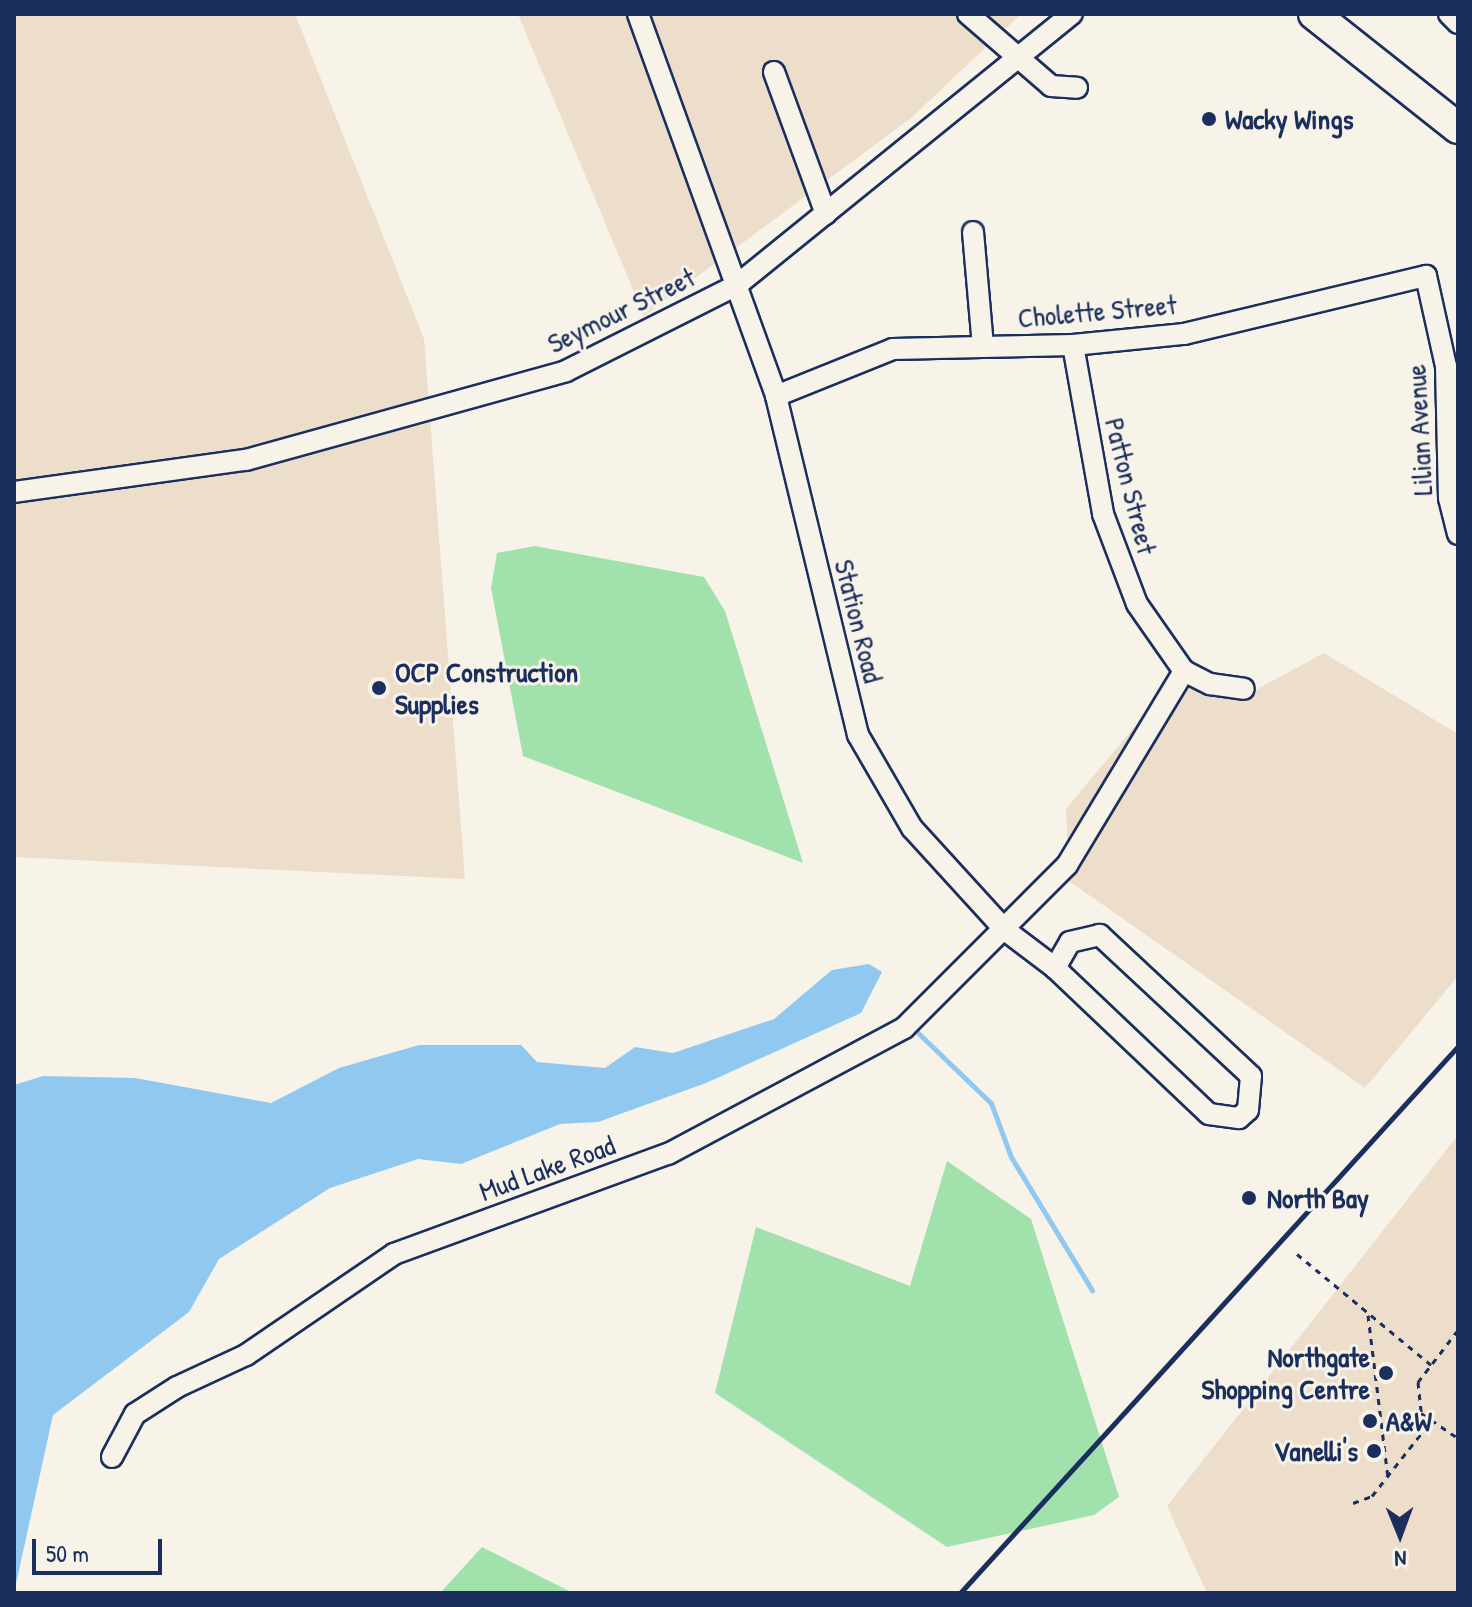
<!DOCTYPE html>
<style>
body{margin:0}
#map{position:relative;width:1472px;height:1607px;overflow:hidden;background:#f7f3e8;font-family:"Patrick Hand",sans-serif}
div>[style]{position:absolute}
.built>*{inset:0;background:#edddcb}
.green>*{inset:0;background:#a1e2ac}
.water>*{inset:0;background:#90c8ef}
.stream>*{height:5px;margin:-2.5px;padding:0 2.5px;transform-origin:2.5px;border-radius:2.5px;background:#90c8ef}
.path>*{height:3px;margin-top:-1.5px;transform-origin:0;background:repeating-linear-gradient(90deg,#1b2f5e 0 6px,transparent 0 12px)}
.roads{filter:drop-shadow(2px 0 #1b2f5e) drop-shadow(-2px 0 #1b2f5e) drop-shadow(0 2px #1b2f5e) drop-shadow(0 -2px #1b2f5e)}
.minor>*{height:20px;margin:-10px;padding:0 10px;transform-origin:10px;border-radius:10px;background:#f7f3e8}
.highway>*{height:30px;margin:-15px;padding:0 15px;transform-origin:15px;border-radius:15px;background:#f7f3e8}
.rail>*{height:5px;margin:-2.5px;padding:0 2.5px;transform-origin:2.5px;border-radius:2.5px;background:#1b2f5e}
.dots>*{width:22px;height:22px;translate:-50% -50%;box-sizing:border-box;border:4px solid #f7f3e8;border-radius:50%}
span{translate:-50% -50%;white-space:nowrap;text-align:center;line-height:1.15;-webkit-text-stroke:6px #f7f3e8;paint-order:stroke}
.poi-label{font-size:28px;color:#1b2f5e;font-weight:700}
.left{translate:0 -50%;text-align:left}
.right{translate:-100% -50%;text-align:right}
.street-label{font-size:28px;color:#1b2f5e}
.frame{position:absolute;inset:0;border:16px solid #1b2f5e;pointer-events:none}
.north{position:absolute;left:1360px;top:1495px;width:80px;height:80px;-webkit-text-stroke:6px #f7f3e8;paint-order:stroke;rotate:179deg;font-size:22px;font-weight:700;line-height:32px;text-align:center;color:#1b2f5e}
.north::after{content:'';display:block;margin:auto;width:28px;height:36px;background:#1b2f5e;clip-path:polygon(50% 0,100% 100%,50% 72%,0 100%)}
.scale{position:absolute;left:32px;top:1539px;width:130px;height:36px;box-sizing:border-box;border:4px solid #1b2f5e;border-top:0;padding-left:10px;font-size:24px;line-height:28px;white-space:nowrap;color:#1b2f5e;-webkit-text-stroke:6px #f7f3e8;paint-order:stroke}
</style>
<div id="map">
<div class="built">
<div style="clip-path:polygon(14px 14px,295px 14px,424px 339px,465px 879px,14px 857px)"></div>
<div style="clip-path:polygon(518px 14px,1021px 14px,911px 118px,644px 316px)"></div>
<div style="clip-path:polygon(1324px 653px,1458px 734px,1458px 976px,1365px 1088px,1069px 881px,1066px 809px,1176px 677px,1241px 698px)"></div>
<div style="clip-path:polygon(1458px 1135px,1458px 1593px,1207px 1593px,1167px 1506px)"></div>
</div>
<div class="green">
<div style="clip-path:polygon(535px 546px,704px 577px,725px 611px,803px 863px,523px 756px,491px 588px,497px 553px)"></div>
<div style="clip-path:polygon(947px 1161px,1031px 1219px,1119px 1497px,1094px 1515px,947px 1547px,715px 1393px,756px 1227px,910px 1286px)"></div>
<div style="clip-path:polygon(482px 1547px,573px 1593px,440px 1593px)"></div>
</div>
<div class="water">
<div style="clip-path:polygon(869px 964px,882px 972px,861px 1013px,706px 1083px,598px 1122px,560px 1124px,461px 1164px,418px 1159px,330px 1188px,219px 1259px,189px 1312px,53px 1415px,14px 1593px,14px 1085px,43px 1076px,135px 1078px,271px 1103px,339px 1068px,419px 1045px,521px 1045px,537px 1062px,605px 1068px,635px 1047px,673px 1053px,774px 1019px,832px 970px)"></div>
</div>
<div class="stream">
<div style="left:914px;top:1029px;width:107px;rotate:43.9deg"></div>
<div style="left:991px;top:1103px;width:58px;rotate:69.7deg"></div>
<div style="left:1011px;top:1157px;width:156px;rotate:58.7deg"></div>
</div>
<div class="path">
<div style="left:1297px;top:1254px;width:174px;rotate:39.6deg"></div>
<div style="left:1368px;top:1315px;width:164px;rotate:83deg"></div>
<div style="left:1458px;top:1330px;width:66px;rotate:127.6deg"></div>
<div style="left:1418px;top:1382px;width:31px;rotate:84deg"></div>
<div style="left:1421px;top:1413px;width:45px;rotate:34deg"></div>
<div style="left:1340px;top:1364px;width:34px;rotate:-7deg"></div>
<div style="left:1353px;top:1503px;width:20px;rotate:-20deg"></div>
<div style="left:1372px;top:1496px;width:95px;rotate:-51.8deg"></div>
</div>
<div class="roads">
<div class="minor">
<div style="left:638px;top:14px;width:406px;rotate:70.1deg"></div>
<div style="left:776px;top:396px;width:349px;rotate:76.4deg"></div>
<div style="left:858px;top:735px;width:108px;rotate:59.9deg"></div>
<div style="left:912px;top:828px;width:138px;rotate:47.6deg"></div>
<div style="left:1005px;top:930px;width:63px;rotate:37.2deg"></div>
<div style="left:1055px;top:968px;width:212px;rotate:43.5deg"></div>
<div style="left:1209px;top:1114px;width:30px;rotate:8deg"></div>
<div style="left:1239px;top:1118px;width:12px;rotate:-42deg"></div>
<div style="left:1248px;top:1110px;width:34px;rotate:-85deg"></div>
<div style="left:1251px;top:1076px;width:207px;rotate:-137deg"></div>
<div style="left:1100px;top:935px;width:31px;rotate:167deg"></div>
<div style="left:1070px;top:942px;width:30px;rotate:120deg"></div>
<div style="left:968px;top:14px;width:110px;rotate:40.9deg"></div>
<div style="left:1051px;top:86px;width:26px;rotate:4deg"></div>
<div style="left:1449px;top:14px;width:13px;rotate:45deg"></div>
<div style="left:774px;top:72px;width:151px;rotate:69.9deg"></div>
<div style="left:973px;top:232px;width:115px;rotate:85deg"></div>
<div style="left:1073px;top:345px;width:172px;rotate:79.9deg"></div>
<div style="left:1103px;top:514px;width:96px;rotate:69.3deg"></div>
<div style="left:1137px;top:604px;width:82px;rotate:55deg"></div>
<div style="left:1184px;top:671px;width:29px;rotate:27deg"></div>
<div style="left:1210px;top:684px;width:34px;rotate:8deg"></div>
<div style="left:776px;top:396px;width:126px;rotate:-21.9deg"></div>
<div style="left:893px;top:349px;width:180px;rotate:-1.3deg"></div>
<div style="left:1073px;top:345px;width:112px;rotate:-5.7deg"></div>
<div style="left:1184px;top:334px;width:249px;rotate:-13.5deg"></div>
<div style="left:1426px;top:276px;width:92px;rotate:77.5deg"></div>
<div style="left:1446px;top:366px;width:132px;rotate:88.7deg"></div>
<div style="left:1449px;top:498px;width:37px;rotate:76deg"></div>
<div style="left:14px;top:492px;width:234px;rotate:-7.9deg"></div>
<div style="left:246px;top:460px;width:332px;rotate:-15.5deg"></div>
<div style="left:566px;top:371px;width:191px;rotate:-26.7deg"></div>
<div style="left:737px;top:285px;width:431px;rotate:-39deg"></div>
<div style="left:112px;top:1457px;width:49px;rotate:-61.9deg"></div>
<div style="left:135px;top:1414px;width:50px;rotate:-32.7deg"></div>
<div style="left:177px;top:1387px;width:76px;rotate:-24.9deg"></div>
<div style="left:246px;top:1355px;width:179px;rotate:-34.3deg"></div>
<div style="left:394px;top:1254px;width:292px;rotate:-20.1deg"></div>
<div style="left:668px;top:1154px;width:268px;rotate:-28.1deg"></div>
<div style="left:904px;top:1028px;width:231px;rotate:-45deg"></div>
<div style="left:1067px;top:865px;width:227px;rotate:-58.9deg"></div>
</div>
<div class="highway">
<div style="left:1314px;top:14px;width:184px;rotate:38.4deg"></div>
</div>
</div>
<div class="rail">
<div style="left:960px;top:1593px;width:740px;rotate:-47.68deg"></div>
</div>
<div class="dots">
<div style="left:1209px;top:119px;background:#1b2f5e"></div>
<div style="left:379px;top:688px;background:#1b2f5e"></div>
<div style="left:1249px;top:1198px;background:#1b2f5e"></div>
<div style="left:1386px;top:1373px;background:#1b2f5e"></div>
<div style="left:1370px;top:1421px;background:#1b2f5e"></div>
<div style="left:1374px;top:1451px;background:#1b2f5e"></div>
</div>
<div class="poi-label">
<span class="left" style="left:1225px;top:119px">Wacky Wings</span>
<span class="left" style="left:395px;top:688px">OCP Construction<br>Supplies</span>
<span class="left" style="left:1267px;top:1198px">North Bay</span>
<span class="right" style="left:1370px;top:1373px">Northgate<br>Shopping Centre</span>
<span class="left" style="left:1386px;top:1421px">A&amp;W</span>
<span class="right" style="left:1358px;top:1451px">Vanelli's</span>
</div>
<div class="street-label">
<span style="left:621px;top:310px;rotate:-26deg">Seymour Street</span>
<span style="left:1097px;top:311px;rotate:-5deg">Cholette Street</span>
<span style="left:1419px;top:430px;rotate:-93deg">Lilian Avenue</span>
<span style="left:1131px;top:486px;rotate:76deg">Patton Street</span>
<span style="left:859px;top:621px;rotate:76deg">Station Road</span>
<span style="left:547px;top:1168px;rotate:-20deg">Mud Lake Road</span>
</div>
<div class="frame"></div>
<div class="north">N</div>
<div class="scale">50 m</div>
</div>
